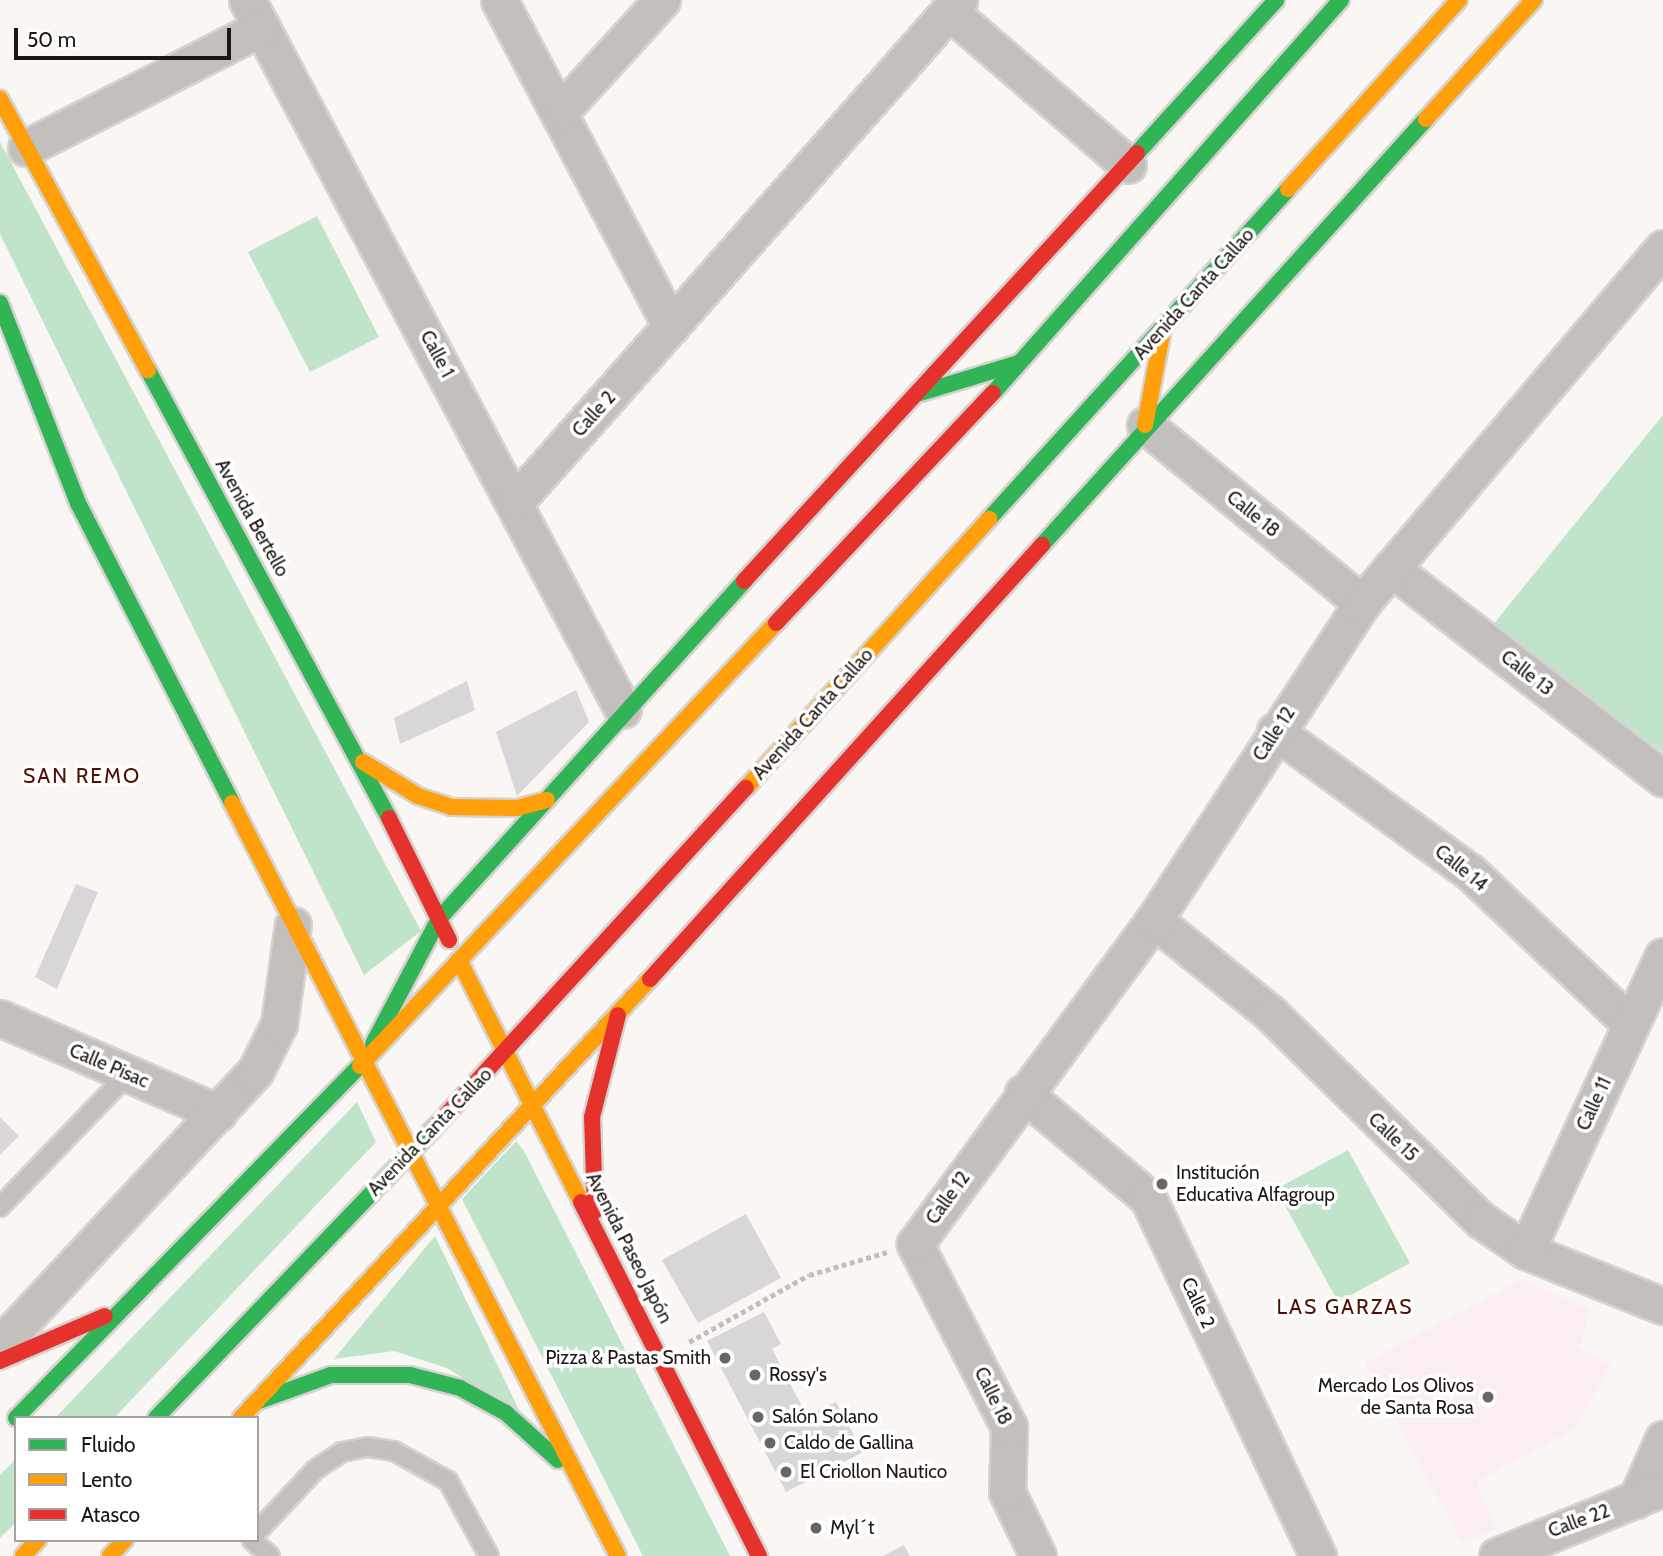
<!DOCTYPE html>
<meta charset="utf-8">
<style>
body{margin:0}
#map{position:relative;width:1663px;height:1556px;overflow:hidden;background:#faf6f3;font-family:Cabin,sans-serif}
div>[style]{position:absolute}
.commercial>*{inset:0;background:#faedf4}
.green>*{inset:0;background:#c0e4c9}
.building>*{inset:0;background:#d8d6d9}
.path>*{height:4.5px;margin-top:-2.25px;transform-origin:0;background:repeating-linear-gradient(90deg,#c1bebc 0 5px,transparent 0 8.5px)}
.roads{filter:drop-shadow(2px 0 #d6d2d0) drop-shadow(-2px 0 #d6d2d0) drop-shadow(0 2px #d6d2d0) drop-shadow(0 -2px #d6d2d0)}
.lane>*{height:18px;margin:-9px;padding:0 9px;transform-origin:9px;border-radius:9px;background:#c2bfbd}
.street>*{height:35px;margin:-17.5px;padding:0 17.5px;transform-origin:17.5px;border-radius:17.5px;background:#c2bfbd}
.fast>*{height:16px;margin:-8px;padding:0 8px;transform-origin:8px;border-radius:8px;background:#30b455}
.slow>*{height:16px;margin:-8px;padding:0 8px;transform-origin:8px;border-radius:8px;background:#ff9f0a}
.jam>*{height:16px;margin:-8px;padding:0 8px;transform-origin:8px;border-radius:8px;background:#e5322d}
.dots>*{width:19px;height:19px;translate:-50% -50%;box-sizing:border-box;border:4px solid #fff;border-radius:50%}
span{translate:-50% -50%;white-space:nowrap;text-align:center;line-height:1.15;-webkit-text-stroke:7px #fff;paint-order:stroke}
.street-label{font-size:19px;color:#1d1713}
.poi-label{font-size:19px;color:#1d1713}
.left{translate:0 -50%;text-align:left}
.right{translate:-100% -50%;text-align:right}
.neighbourhood-label{font-size:21px;color:#510f00;letter-spacing:2px}
.legend{position:absolute;left:14px;top:1416px;width:245px;height:126px;box-sizing:border-box;background:#fff;border:2px solid #a5a2a1;margin:0;padding:9px 12px;list-style:none;font-size:21px;color:#1d1713}
.legend li{display:flex;align-items:center;gap:14px;height:35px}
.legend b{width:35px;border:2px solid #a5a2a1}
.scale{position:absolute;left:14px;top:28px;width:217px;height:32px;box-sizing:border-box;border:4px solid #1d1713;border-top:0;padding-left:9px;font-size:21px;line-height:24px;white-space:nowrap;color:#1d1713;-webkit-text-stroke:5px #fff;paint-order:stroke}
</style>
<div id="map">
<div class="commercial">
<div style="clip-path:polygon(1522px 1279px,1590px 1310px,1579px 1348px,1611px 1365px,1574px 1429px,1476px 1482px,1497px 1529px,1462px 1543px,1365px 1363px)"></div>
</div>
<div class="green">
<div style="clip-path:polygon(0 142px,421px 931px,364px 975px,0 234px)"></div>
<div style="clip-path:polygon(317px 216px,379px 337px,310px 372px,248px 252px)"></div>
<div style="clip-path:polygon(1663px 415px,1663px 752px,1492px 626px)"></div>
<div style="clip-path:polygon(357px 1102px,376px 1142px,114px 1418px,55px 1418px)"></div>
<div style="clip-path:polygon(516px 1141px,524px 1151px,730px 1556px,643px 1556px,462px 1199px)"></div>
<div style="clip-path:polygon(1348px 1150px,1410px 1263px,1338px 1302px,1276px 1189px)"></div>
<div style="clip-path:polygon(435px 1236px,521px 1414px,447px 1368px,394px 1351px,334px 1359px)"></div>
<div style="clip-path:polygon(16px 1459px,16px 1522px,0 1538px,0 1475px)"></div>
</div>
<div class="building">
<div style="clip-path:polygon(467px 681px,475px 710px,400px 744px,394px 718px)"></div>
<div style="clip-path:polygon(576px 690px,589px 722px,517px 796px,496px 732px)"></div>
<div style="clip-path:polygon(76px 884px,98px 892px,57px 989px,35px 977px)"></div>
<div style="clip-path:polygon(0 1117px,19px 1136px,0 1155px)"></div>
<div style="clip-path:polygon(746px 1214px,781px 1278px,698px 1323px,662px 1260px)"></div>
<div style="clip-path:polygon(764px 1312px,781px 1344px,772px 1349px,807px 1416px,836px 1402px,863px 1452px,786px 1492px,707px 1341px)"></div>
<div style="clip-path:polygon(904px 1545px,910px 1556px,883px 1556px)"></div>
</div>
<div class="path">
<div style="left:689px;top:1342px;width:137px;rotate:-29.2deg"></div>
<div style="left:809px;top:1275px;width:81px;rotate:-16.4deg"></div>
</div>
<div class="roads">
<div class="lane">
<div style="left:0;top:1207px;width:185px;rotate:-46.1deg"></div>
<div style="left:257px;top:1532px;width:86px;rotate:-46.9deg"></div>
<div style="left:316px;top:1469px;width:31px;rotate:-33deg"></div>
<div style="left:342px;top:1452px;width:26px;rotate:-11deg"></div>
<div style="left:368px;top:1447px;width:26px;rotate:9deg"></div>
<div style="left:394px;top:1451px;width:62px;rotate:29.1deg"></div>
<div style="left:448px;top:1481px;width:85px;rotate:61.3deg"></div>
<div style="left:252px;top:1540px;width:24px;rotate:42deg"></div>
</div>
<div class="street">
<div style="left:247px;top:0;width:803px;rotate:62.1deg"></div>
<div style="left:499px;top:0;width:369px;rotate:62.2deg"></div>
<div style="left:949px;top:11px;width:236px;rotate:40.7deg"></div>
<div style="left:561px;top:111px;width:150px;rotate:-47.7deg"></div>
<div style="left:26px;top:148px;width:265px;rotate:-27.1deg"></div>
<div style="left:1145px;top:425px;width:281px;rotate:39.4deg"></div>
<div style="left:516px;top:501px;width:669px;rotate:-48.52deg"></div>
<div style="left:1391px;top:568px;width:344px;rotate:37.7deg"></div>
<div style="left:1275px;top:731px;width:241px;rotate:35.9deg"></div>
<div style="left:1470px;top:872px;width:221px;rotate:43.4deg"></div>
<div style="left:1154px;top:920px;width:149px;rotate:38.7deg"></div>
<div style="left:1270px;top:1013px;width:296px;rotate:44.5deg"></div>
<div style="left:1481px;top:1220px;width:55px;rotate:34.6deg"></div>
<div style="left:1526px;top:1251px;width:148px;rotate:21.9deg"></div>
<div style="left:0;top:1018px;width:238px;rotate:23.5deg"></div>
<div style="left:1023px;top:1093px;width:163px;rotate:40deg"></div>
<div style="left:1148px;top:1198px;width:396px;rotate:64.6deg"></div>
<div style="left:1526px;top:1251px;width:325px;rotate:-65.1deg"></div>
<div style="left:0;top:1345px;width:374px;rotate:-47deg"></div>
<div style="left:255px;top:1072px;width:54px;rotate:-63.4deg"></div>
<div style="left:279px;top:1024px;width:100px;rotate:-82deg"></div>
<div style="left:1636px;top:1500px;width:67px;rotate:-66.1deg"></div>
<div style="left:1038px;top:1556px;width:71px;rotate:-115.8deg"></div>
<div style="left:1007px;top:1492px;width:65px;rotate:-88.2deg"></div>
<div style="left:1009px;top:1427px;width:206px;rotate:-117.2deg"></div>
<div style="left:915px;top:1244px;width:403px;rotate:-53.6deg"></div>
<div style="left:1154px;top:920px;width:379px;rotate:-56.7deg"></div>
<div style="left:1362px;top:603px;width:465px;rotate:-49.7deg"></div>
<div style="left:1497px;top:1556px;width:179px;rotate:-22.3deg"></div>
</div>
<div class="fast">
<div style="left:1137px;top:153px;width:207px;rotate:-47.7deg"></div>
<div style="left:0;top:303px;width:215px;rotate:68.7deg"></div>
<div style="left:78px;top:503px;width:337px;rotate:62.8deg"></div>
<div style="left:148px;top:370px;width:509px;rotate:61.72deg"></div>
<div style="left:920px;top:393px;width:103px;rotate:-16.9deg"></div>
<div style="left:993px;top:393px;width:525px;rotate:-48.48deg"></div>
<div style="left:989px;top:519px;width:445px;rotate:-47.8deg"></div>
<div style="left:1042px;top:545px;width:574px;rotate:-47.97deg"></div>
<div style="left:373px;top:1044px;width:141px;rotate:-62.2deg"></div>
<div style="left:439px;top:919px;width:455px;rotate:-47.9deg"></div>
<div style="left:256px;top:1402px;width:80px;rotate:-19.8deg"></div>
<div style="left:331px;top:1375px;width:79px"></div>
<div style="left:410px;top:1375px;width:52px;rotate:14.6deg"></div>
<div style="left:460px;top:1388px;width:52px;rotate:28.5deg"></div>
<div style="left:506px;top:1413px;width:70px;rotate:42.1deg"></div>
<div style="left:16px;top:1418px;width:492px;rotate:-45.7deg"></div>
<div style="left:156px;top:1418px;width:403px;rotate:-46.2deg"></div>
</div>
<div class="slow">
<div style="left:0;top:99px;width:309px;rotate:61.4deg"></div>
<div style="left:1426px;top:119px;width:161px;rotate:-47.8deg"></div>
<div style="left:1288px;top:189px;width:255px;rotate:-47.9deg"></div>
<div style="left:1145px;top:425px;width:98px;rotate:-79.4deg"></div>
<div style="left:363px;top:762px;width:65px;rotate:31.7deg"></div>
<div style="left:418px;top:796px;width:35px;rotate:18deg"></div>
<div style="left:451px;top:807px;width:66px;rotate:0.9deg"></div>
<div style="left:517px;top:808px;width:31px;rotate:-15deg"></div>
<div style="left:746px;top:788px;width:363px;rotate:-47.9deg"></div>
<div style="left:232px;top:803px;width:290px;rotate:62.9deg"></div>
<div style="left:459px;top:960px;width:271px;rotate:63.2deg"></div>
<div style="left:364px;top:1061px;width:556px;rotate:62.84deg"></div>
<div style="left:360px;top:1066px;width:608px;rotate:-46.8deg"></div>
<div style="left:241px;top:1418px;width:600px;rotate:-47.03deg"></div>
<div style="left:23px;top:1556px;width:22px;rotate:-47deg"></div>
<div style="left:110px;top:1556px;width:22px;rotate:-47deg"></div>
</div>
<div class="jam">
<div style="left:744px;top:581px;width:581px;rotate:-47.44deg"></div>
<div style="left:776px;top:623px;width:316px;rotate:-46.7deg"></div>
<div style="left:389px;top:818px;width:136px;rotate:63.8deg"></div>
<div style="left:650px;top:979px;width:585px;rotate:-47.91deg"></div>
<div style="left:435px;top:1127px;width:460px;rotate:-47.5deg"></div>
<div style="left:581px;top:1202px;width:396px;rotate:63.3deg"></div>
<div style="left:595px;top:1211px;width:94px;rotate:-91.8deg"></div>
<div style="left:592px;top:1117px;width:105px;rotate:-75.7deg"></div>
<div style="left:0;top:1361px;width:114px;rotate:-23.2deg"></div>
</div>
</div>
<div class="dots">
<div style="left:1162px;top:1184px;background:#6a6561"></div>
<div style="left:725px;top:1358px;background:#6a6561"></div>
<div style="left:755px;top:1375px;background:#6a6561"></div>
<div style="left:1488px;top:1397px;background:#6a6561"></div>
<div style="left:758px;top:1417px;background:#6a6561"></div>
<div style="left:770px;top:1443px;background:#6a6561"></div>
<div style="left:786px;top:1472px;background:#6a6561"></div>
<div style="left:816px;top:1528px;background:#6a6561"></div>
</div>
<div class="street-label">
<span style="left:1194px;top:294px;rotate:-48deg">Avenida Canta Callao</span>
<span style="left:437px;top:354px;rotate:62deg">Calle 1</span>
<span style="left:594px;top:414px;rotate:-48deg">Calle 2</span>
<span style="left:1253px;top:514px;rotate:39deg">Calle 18</span>
<span style="left:252px;top:518px;rotate:61deg">Avenida Bertello</span>
<span style="left:1527px;top:673px;rotate:38deg">Calle 13</span>
<span style="left:813px;top:714px;rotate:-48deg">Avenida Canta Callao</span>
<span style="left:1274px;top:734px;rotate:-57deg">Calle 12</span>
<span style="left:1461px;top:868px;rotate:39deg">Calle 14</span>
<span style="left:109px;top:1066px;rotate:23deg">Calle Pisac</span>
<span style="left:1594px;top:1104px;rotate:-65deg">Calle 11</span>
<span style="left:430px;top:1132px;rotate:-46deg">Avenida Canta Callao</span>
<span style="left:1393px;top:1137px;rotate:44deg">Calle 15</span>
<span style="left:948px;top:1198px;rotate:-54deg">Calle 12</span>
<span style="left:629px;top:1248px;rotate:63deg">Avenida Paseo Japón</span>
<span style="left:1198px;top:1303px;rotate:65deg">Calle 2</span>
<span style="left:993px;top:1396px;rotate:64deg">Calle 18</span>
<span style="left:1579px;top:1521px;rotate:-20deg">Calle 22</span>
</div>
<div class="poi-label">
<span class="left" style="left:1176px;top:1184px">Institución<br>Educativa Alfagroup</span>
<span class="right" style="left:711px;top:1358px">Pizza &amp; Pastas Smith</span>
<span class="left" style="left:769px;top:1375px">Rossy's</span>
<span class="right" style="left:1474px;top:1397px">Mercado Los Olivos<br>de Santa Rosa</span>
<span class="left" style="left:772px;top:1417px">Salón Solano</span>
<span class="left" style="left:784px;top:1443px">Caldo de Gallina</span>
<span class="left" style="left:800px;top:1472px">El Criollon Nautico</span>
<span class="left" style="left:830px;top:1528px">Myl´t</span>
</div>
<div class="neighbourhood-label">
<span style="left:82px;top:776px">SAN REMO</span>
<span style="left:1345px;top:1307px">LAS GARZAS</span>
</div>
<ul class="legend">
<li><b style="height:9px;background:#30b455"></b>Fluido</li>
<li><b style="height:9px;background:#ff9f0a"></b>Lento</li>
<li><b style="height:9px;background:#e5322d"></b>Atasco</li>
</ul>
<div class="scale">50 m</div>
</div>
